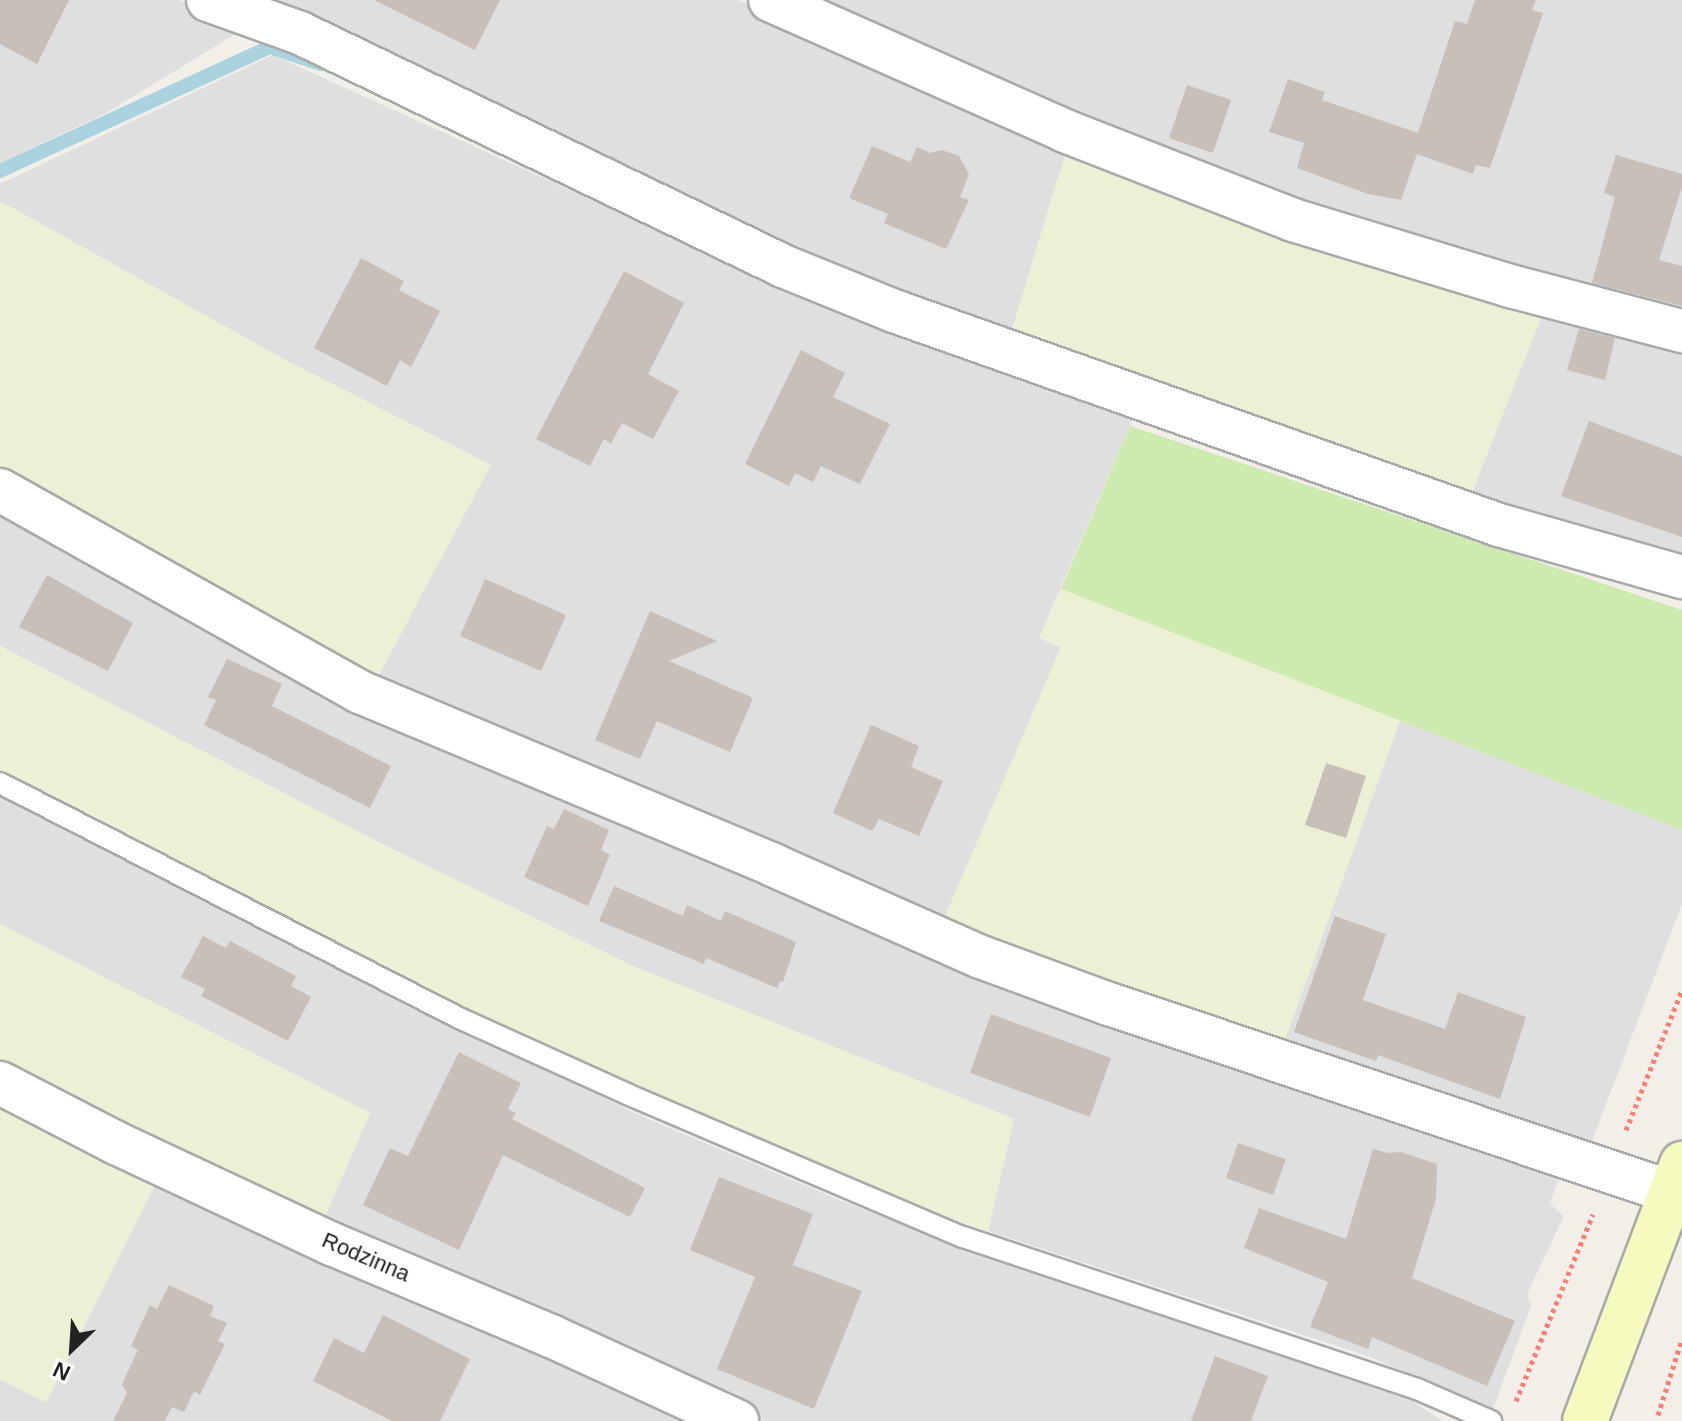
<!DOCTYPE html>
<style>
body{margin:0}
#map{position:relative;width:1682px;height:1421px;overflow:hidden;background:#f2efe9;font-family:Helvetica,sans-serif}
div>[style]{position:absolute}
.residential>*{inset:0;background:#e0dfdf}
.farmland>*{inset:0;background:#eef0d5}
.grass>*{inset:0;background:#cdebb0}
.stream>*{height:14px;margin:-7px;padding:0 7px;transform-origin:7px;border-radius:7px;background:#aad3df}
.building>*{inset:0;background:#c7bfb8}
.path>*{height:5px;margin-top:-2.5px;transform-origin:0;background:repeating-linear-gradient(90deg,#fa8072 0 4px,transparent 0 8px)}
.roads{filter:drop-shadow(2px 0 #a9a9a9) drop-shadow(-2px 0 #a9a9a9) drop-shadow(0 2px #a9a9a9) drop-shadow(0 -2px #a9a9a9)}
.lane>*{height:20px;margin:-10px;padding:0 10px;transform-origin:10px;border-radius:10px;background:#fff}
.street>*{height:42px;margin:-21px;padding:0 21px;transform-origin:21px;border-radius:21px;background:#fff}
.secondary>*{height:44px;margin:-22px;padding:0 22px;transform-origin:22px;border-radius:22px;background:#f7fabf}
span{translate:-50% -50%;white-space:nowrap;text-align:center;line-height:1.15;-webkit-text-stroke:7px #fff;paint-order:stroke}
.street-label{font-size:22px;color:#222}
.north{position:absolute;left:32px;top:1309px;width:80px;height:80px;-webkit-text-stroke:6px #fff;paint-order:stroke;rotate:205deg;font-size:22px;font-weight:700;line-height:32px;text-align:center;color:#222}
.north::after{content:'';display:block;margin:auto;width:28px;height:36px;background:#222;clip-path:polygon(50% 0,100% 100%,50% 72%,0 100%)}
</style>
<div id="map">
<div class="residential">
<div style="clip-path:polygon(0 0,179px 0,247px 27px,106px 113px,0 163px)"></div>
<div style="clip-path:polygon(273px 0,737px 0,1071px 136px,1010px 336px,860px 281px)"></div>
<div style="clip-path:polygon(794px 0,1682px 0,1682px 316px,1329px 215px)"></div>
<div style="clip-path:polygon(273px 55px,825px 306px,1134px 416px,1039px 638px,1061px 647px,941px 926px,374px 684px,490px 465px,278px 356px,0 201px,0 184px)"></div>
<div style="clip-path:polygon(1544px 310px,1682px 343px,1682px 561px,1469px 500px)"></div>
<div style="clip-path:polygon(0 508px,364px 703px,1562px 1167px,1550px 1204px,1564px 1216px,1527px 1294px,1531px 1306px,1493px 1409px,1370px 1357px,988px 1231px,1014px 1119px,635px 967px,382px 844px,0 646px)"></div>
<div style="clip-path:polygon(1400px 720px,1682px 830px,1682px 904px,1591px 1144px,1281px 1051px)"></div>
<div style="clip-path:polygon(0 795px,632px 1112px,837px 1199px,983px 1255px,1407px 1398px,1443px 1421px,765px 1421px,320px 1228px,370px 1113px,0 924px)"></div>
<div style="clip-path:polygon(159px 1177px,716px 1421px,0 1421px,0 1379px,46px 1402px)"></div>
</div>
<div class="farmland">
<div style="clip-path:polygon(1071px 136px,1544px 310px,1469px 500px,1010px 336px)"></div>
<div style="clip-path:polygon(0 201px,278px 356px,491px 465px,374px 684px,0 480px)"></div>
<div style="clip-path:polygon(1061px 589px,1400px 720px,1281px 1051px,941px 926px,1061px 647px,1039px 638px)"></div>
<div style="clip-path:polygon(0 646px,382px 844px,635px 967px,1014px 1119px,988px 1231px,857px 1183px,632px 1089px,310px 933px,0 775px)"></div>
<div style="clip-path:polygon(0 924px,370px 1113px,320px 1228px,0 1071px)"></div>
<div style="clip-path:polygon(0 1096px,159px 1177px,46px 1402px,0 1379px)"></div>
</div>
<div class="grass">
<div style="clip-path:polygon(1130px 426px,1682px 610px,1682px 830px,1061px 589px)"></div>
</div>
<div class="stream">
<div style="left:0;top:171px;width:297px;rotate:-24.7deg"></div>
<div style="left:270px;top:47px;width:54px;rotate:18.4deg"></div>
</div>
<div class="building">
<div style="clip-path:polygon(0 0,69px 0,37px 64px,0 44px)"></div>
<div style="clip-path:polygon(374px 0,500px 0,475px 50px)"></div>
<div style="clip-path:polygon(1475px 0,1536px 0,1532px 10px,1543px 13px,1490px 168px,1476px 165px,1473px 174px,1417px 154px,1401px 200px,1368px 194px,1297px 168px,1304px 143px,1269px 132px,1288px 79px,1325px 92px,1322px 100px,1418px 133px,1455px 21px,1467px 24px)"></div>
<div style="clip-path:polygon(1187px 85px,1231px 100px,1213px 153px,1169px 138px)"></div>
<div style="clip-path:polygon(872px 146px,910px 162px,917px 147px,930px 153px,942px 150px,959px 156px,969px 174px,960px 197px,969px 200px,946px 249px,884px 223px,888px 214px,849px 198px)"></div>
<div style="clip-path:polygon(1616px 155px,1682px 174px,1682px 187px,1659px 260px,1682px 266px,1682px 306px,1592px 283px,1615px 197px,1604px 193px)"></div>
<div style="clip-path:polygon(361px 258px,404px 281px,399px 290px,440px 311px,411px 367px,400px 360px,387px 386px,314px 348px)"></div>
<div style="clip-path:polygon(624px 271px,684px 303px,648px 374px,679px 391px,653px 439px,622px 423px,611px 444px,604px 439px,590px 466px,536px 439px)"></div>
<div style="clip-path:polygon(1579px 329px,1615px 338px,1605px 380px,1567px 370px)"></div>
<div style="clip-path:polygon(801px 350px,845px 373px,833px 397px,890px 424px,860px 484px,821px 466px,813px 482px,795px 473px,789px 486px,745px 464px)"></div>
<div style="clip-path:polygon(1589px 421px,1682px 456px,1682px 537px,1561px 496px)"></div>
<div style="clip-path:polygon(47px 575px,133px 623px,108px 671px,19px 627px)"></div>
<div style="clip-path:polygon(485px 579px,566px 615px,541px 671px,460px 636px)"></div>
<div style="clip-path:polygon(650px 611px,717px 641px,669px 661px,753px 698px,730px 752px,657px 721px,640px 759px,595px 740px)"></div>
<div style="clip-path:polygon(227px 659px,282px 684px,272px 706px,391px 766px,370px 808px,204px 725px,216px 700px,208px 697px)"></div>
<div style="clip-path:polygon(871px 725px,919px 746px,911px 767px,943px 781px,919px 836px,879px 819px,872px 831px,833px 813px)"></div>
<div style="clip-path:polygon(1326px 763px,1366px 776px,1346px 838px,1305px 825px)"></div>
<div style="clip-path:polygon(564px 809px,609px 830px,601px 850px,610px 855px,588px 906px,524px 877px,547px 826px,554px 829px)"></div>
<div style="clip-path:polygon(614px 886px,683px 916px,687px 905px,721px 921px,725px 911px,796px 942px,783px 982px,780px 981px,777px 988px,706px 958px,704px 964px,599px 921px)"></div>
<div style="clip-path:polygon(1335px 916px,1386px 934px,1363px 1000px,1445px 1029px,1458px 992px,1526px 1017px,1500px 1099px,1378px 1055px,1376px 1061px,1294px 1032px)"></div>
<div style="clip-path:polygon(203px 936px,226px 948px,230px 941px,296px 976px,291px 986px,311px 997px,288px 1041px,201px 996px,205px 989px,181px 977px)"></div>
<div style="clip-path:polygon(991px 1014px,1111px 1058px,1090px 1117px,970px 1073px)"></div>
<div style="clip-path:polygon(459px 1052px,521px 1083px,508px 1109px,516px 1113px,512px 1119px,645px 1188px,630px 1217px,503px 1155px,459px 1250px,363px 1205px,390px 1148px,408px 1156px)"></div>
<div style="clip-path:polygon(1238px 1143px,1286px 1159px,1273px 1195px,1226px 1178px)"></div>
<div style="clip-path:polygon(1373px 1149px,1388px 1153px,1401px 1152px,1437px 1164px,1436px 1199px,1412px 1278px,1515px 1321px,1487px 1386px,1372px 1337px,1368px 1349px,1310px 1327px,1328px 1282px,1244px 1248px,1259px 1208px,1346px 1239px)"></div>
<div style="clip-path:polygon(719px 1177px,813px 1214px,793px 1265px,862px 1291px,814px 1409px,717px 1369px,755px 1277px,690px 1250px)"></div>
<div style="clip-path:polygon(169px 1285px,214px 1306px,210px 1316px,227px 1323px,218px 1341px,225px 1344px,200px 1395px,194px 1391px,184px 1412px,172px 1407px,165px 1421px,113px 1421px,127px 1393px,122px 1384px,138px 1350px,131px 1346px,150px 1305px,157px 1309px)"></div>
<div style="clip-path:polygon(383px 1315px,470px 1359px,440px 1421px,392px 1421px,313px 1381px,334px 1338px,364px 1353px)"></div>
<div style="clip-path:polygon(1215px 1356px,1268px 1376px,1251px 1421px,1191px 1421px)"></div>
</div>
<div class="path">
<div style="left:1626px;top:1130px;width:151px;rotate:-68.2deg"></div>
<div style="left:1516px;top:1401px;width:202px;rotate:-67.6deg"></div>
<div style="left:1658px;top:1415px;width:80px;rotate:-72.5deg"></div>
</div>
<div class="roads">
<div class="lane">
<div style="left:0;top:783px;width:516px;rotate:27.11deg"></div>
<div style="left:459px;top:1018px;width:184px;rotate:24.3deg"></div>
<div style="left:627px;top:1094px;width:365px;rotate:23.1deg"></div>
<div style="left:963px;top:1237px;width:479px;rotate:18.5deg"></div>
<div style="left:1417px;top:1389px;width:81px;rotate:23.4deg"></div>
</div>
<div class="street">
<div style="left:208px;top:0;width:98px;rotate:19.7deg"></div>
<div style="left:300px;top:33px;width:536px;rotate:25.75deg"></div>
<div style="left:783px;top:266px;width:120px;rotate:22.1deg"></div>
<div style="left:894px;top:311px;width:642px;rotate:19.48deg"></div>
<div style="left:1499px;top:525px;width:190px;rotate:15.9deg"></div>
<div style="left:770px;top:0;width:323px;rotate:23.9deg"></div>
<div style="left:1065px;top:131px;width:245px;rotate:21.3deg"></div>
<div style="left:1293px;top:220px;width:227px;rotate:16.9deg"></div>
<div style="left:1510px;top:286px;width:178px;rotate:14.7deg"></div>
<div style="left:0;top:490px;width:413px;rotate:29.3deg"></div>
<div style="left:360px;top:692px;width:448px;rotate:22.7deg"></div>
<div style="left:773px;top:865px;width:227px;rotate:23.9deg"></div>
<div style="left:981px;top:957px;width:136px;rotate:20.2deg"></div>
<div style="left:1109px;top:1004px;width:593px;rotate:18.5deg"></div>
<div style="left:0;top:1083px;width:131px;rotate:27.3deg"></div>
<div style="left:116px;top:1143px;width:238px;rotate:25.1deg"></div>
<div style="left:332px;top:1244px;width:238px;rotate:22.8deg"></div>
<div style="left:551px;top:1336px;width:205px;rotate:24.6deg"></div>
</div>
<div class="secondary">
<div style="left:1585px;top:1421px;width:275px;rotate:-69.3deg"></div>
</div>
</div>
<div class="street-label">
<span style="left:366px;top:1257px;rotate:23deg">Rodzinna</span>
</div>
<div class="north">N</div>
</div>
